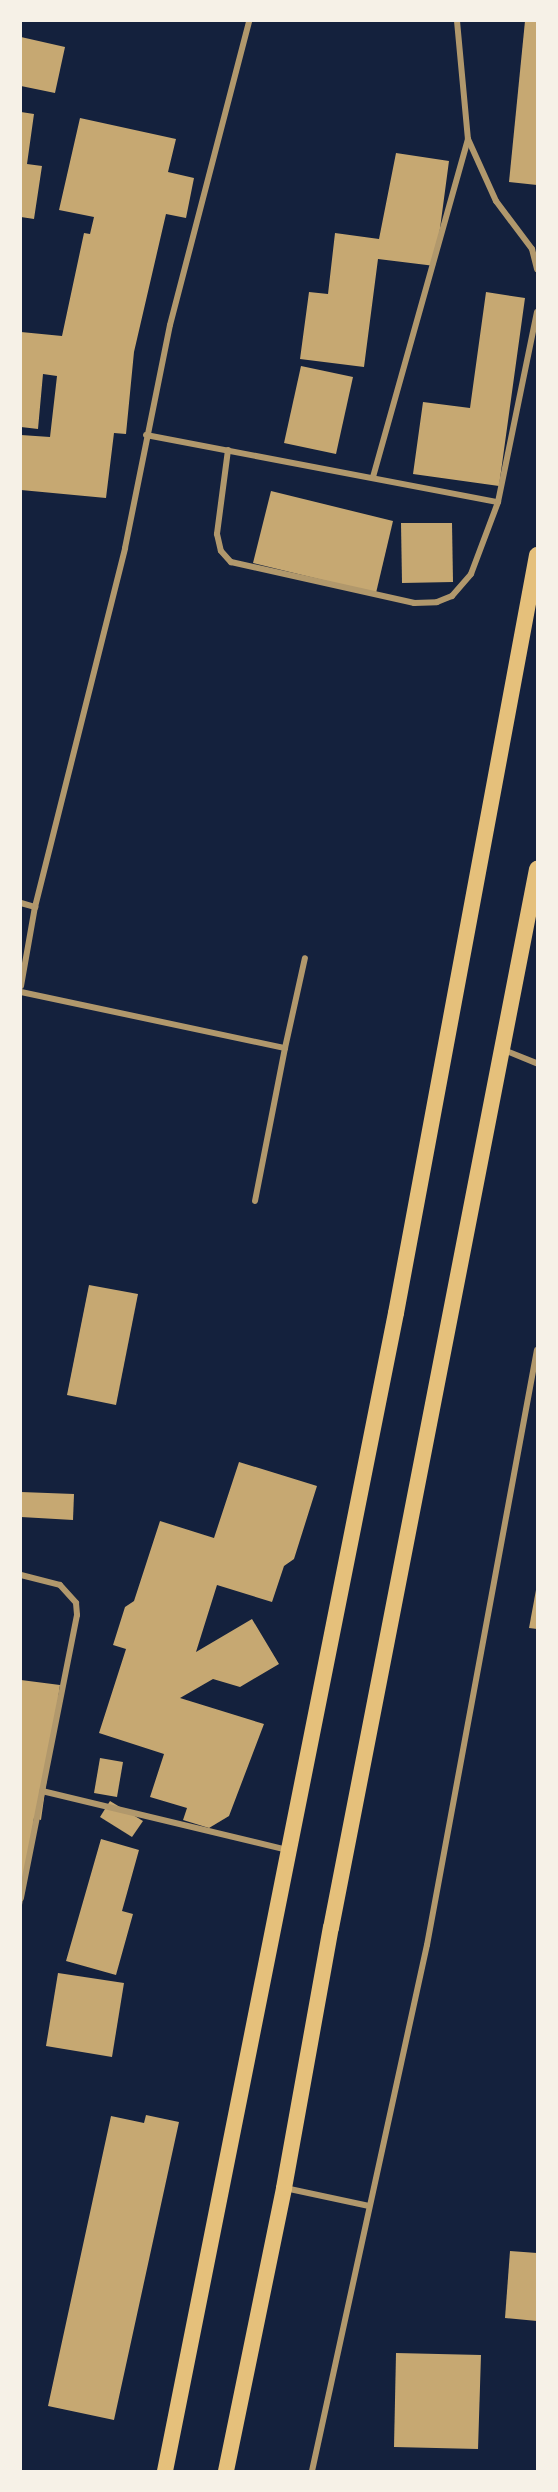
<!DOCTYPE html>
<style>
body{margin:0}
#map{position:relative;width:558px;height:2492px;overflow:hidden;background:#14213d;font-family:Commissioner,sans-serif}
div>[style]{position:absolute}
.building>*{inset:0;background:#c6a872}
.minor>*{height:6px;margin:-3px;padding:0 3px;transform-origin:3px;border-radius:3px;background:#b1986c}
.trunk>*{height:16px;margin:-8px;padding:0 8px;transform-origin:8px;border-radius:8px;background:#e5c07b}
span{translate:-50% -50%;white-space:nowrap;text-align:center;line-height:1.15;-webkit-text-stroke:4.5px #f6f1e7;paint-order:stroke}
.frame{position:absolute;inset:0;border:22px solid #f6f1e7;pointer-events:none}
</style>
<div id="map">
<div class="building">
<div style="clip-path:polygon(525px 21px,537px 21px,537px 185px,509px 182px)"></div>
<div style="clip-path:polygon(21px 37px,65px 47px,55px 93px,21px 86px)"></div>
<div style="clip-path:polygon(21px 112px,34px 114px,27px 164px,42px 166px,34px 219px,21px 217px)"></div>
<div style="clip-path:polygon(80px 118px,176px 139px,168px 172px,194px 178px,186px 218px,166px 214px,134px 352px,126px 434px,114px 433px,106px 498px,21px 490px,21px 435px,50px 437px,57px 376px,43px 374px,38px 429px,21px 427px,21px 332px,62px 336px,84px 233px,90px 234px,94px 217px,59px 210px)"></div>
<div style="clip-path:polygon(396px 153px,449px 161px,435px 266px,378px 259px,364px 367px,300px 359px,309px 292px,328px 294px,335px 233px,379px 239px)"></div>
<div style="clip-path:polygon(486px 292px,525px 298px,499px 486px,413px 474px,423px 402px,470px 408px)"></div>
<div style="clip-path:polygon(301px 366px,353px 377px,336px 454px,284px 443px)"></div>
<div style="clip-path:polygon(271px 491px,393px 521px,376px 593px,253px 563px)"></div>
<div style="clip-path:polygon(401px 523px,452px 523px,453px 582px,402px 583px)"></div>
<div style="clip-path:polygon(89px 1285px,138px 1294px,116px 1405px,67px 1395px)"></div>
<div style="clip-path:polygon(239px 1462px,317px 1486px,294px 1559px,284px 1566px,272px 1602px,217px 1585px,196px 1652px,252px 1619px,279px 1664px,240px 1687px,213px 1679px,180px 1698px,264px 1724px,229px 1816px,209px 1828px,183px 1820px,187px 1808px,150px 1797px,164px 1754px,99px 1733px,126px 1649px,113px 1645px,125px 1607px,134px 1601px,160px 1521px,214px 1538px)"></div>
<div style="clip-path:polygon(21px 1492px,74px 1494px,73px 1520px,21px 1517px)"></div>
<div style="clip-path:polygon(536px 1590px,537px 1590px,537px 1629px,529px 1628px)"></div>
<div style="clip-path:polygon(21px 1680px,60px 1685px,41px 1820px,34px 1818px,22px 1905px)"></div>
<div style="clip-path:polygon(100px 1758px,123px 1762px,117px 1797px,94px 1793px)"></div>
<div style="clip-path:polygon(110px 1801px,143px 1821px,132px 1837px,100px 1817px)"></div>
<div style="clip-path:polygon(101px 1839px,139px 1850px,122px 1911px,133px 1914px,116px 1975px,66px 1961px)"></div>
<div style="clip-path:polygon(58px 1973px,124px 1983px,112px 2057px,46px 2046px)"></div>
<div style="clip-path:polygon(146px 2115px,179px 2122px,114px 2420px,48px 2406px,111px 2116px,144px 2123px)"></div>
<div style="clip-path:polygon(510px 2251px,537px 2253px,537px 2321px,505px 2318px)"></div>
<div style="clip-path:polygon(396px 2353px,481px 2355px,478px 2449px,394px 2447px)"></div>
</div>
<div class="minor">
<div style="left:457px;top:21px;width:119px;rotate:84.7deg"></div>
<div style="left:468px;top:139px;width:68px;rotate:65.7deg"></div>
<div style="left:496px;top:201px;width:60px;rotate:53.1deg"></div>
<div style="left:532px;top:249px;width:21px;rotate:76deg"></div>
<div style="left:146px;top:435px;width:358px;rotate:10.8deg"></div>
<div style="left:228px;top:450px;width:85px;rotate:97.5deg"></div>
<div style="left:217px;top:534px;width:17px;rotate:77deg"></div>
<div style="left:221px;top:551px;width:15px;rotate:48deg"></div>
<div style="left:231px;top:562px;width:188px;rotate:12.6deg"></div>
<div style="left:414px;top:603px;width:23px;rotate:-2deg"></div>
<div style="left:437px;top:602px;width:16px;rotate:-22deg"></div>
<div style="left:452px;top:596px;width:29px;rotate:-49deg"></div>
<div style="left:471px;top:574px;width:77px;rotate:-69.4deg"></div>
<div style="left:498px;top:502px;width:194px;rotate:-78.4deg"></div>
<div style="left:373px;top:477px;width:351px;rotate:-74.3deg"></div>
<div style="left:21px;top:903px;width:15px;rotate:16deg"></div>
<div style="left:21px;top:986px;width:80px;rotate:-80deg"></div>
<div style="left:35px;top:907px;width:370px;rotate:-75.9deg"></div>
<div style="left:125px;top:548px;width:227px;rotate:-78.6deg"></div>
<div style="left:170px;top:325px;width:314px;rotate:-75.4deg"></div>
<div style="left:21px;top:992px;width:270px;rotate:12deg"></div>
<div style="left:285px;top:1048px;width:92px;rotate:-77.5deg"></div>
<div style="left:504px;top:1050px;width:35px;rotate:22deg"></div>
<div style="left:255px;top:1201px;width:156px;rotate:-78.9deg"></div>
<div style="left:21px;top:1575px;width:40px;rotate:14.4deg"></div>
<div style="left:60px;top:1585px;width:24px;rotate:48deg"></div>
<div style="left:76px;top:1603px;width:12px;rotate:85deg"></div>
<div style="left:77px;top:1615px;width:289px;rotate:101.2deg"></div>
<div style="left:42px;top:1791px;width:252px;rotate:13.5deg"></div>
<div style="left:285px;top:2188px;width:86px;rotate:12.1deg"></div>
<div style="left:312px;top:2471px;width:538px;rotate:-77.67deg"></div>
<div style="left:427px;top:1945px;width:605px;rotate:-79.53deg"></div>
</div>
<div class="trunk">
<div style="left:165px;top:2471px;width:1181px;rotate:-78.72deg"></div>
<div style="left:396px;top:1313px;width:771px;rotate:-79.46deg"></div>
<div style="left:226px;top:2471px;width:289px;rotate:-78.4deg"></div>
<div style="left:284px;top:2188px;width:264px;rotate:-79.8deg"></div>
<div style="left:331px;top:1928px;width:1079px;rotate:-78.99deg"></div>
</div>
<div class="frame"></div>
</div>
